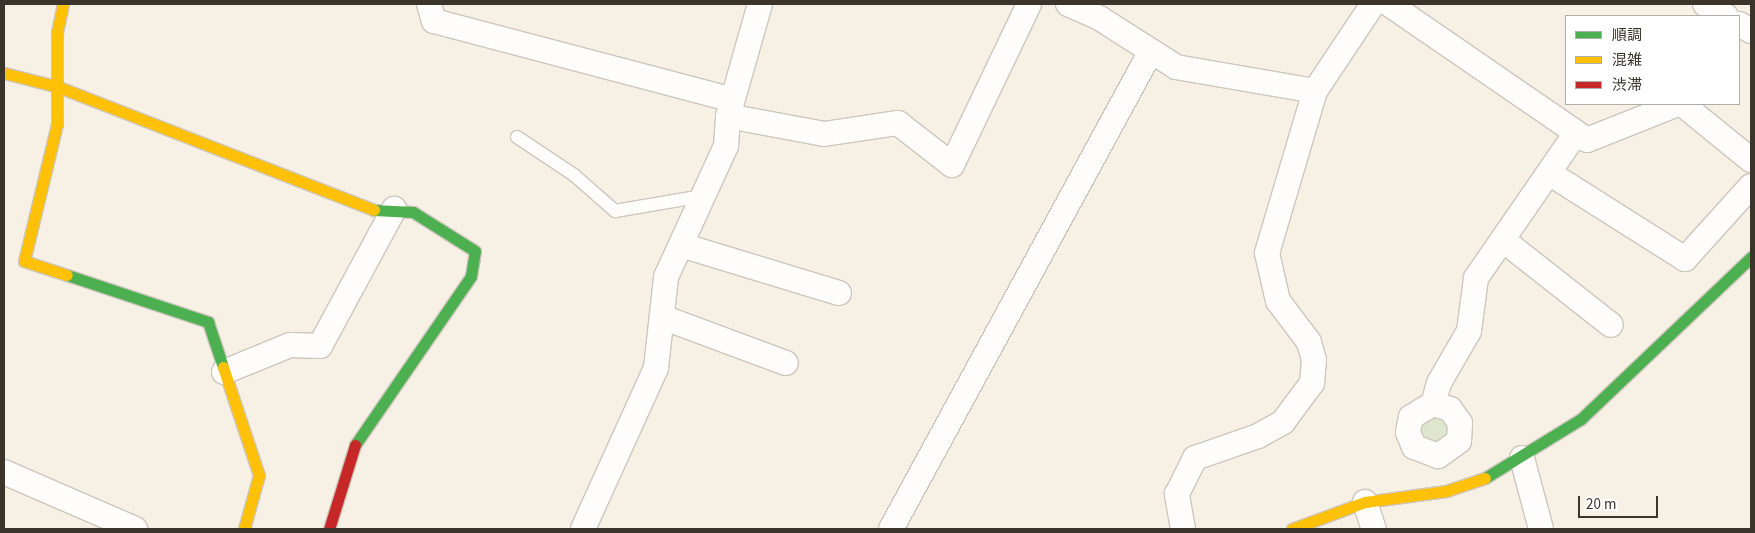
<!DOCTYPE html>
<meta charset="utf-8">
<style>
body{margin:0}
#map{position:relative;width:1755px;height:533px;overflow:hidden;background:#f7f0e5;font-family:"Source Sans 3","Noto Sans JP",sans-serif}
div>[style]{position:absolute}
.green>*{inset:0;background:#dee7ce}
.roads{filter:drop-shadow(1px 0 #cdc6bd) drop-shadow(-1px 0 #cdc6bd) drop-shadow(0 1px #cdc6bd) drop-shadow(0 -1px #cdc6bd)}
.lane>*{height:12px;margin:-6px;padding:0 6px;transform-origin:6px;border-radius:6px;background:#fefdfb}
.street>*{height:24px;margin:-12px;padding:0 12px;transform-origin:12px;border-radius:12px;background:#fefdfb}
.fast>*{height:11px;margin:-5.5px;padding:0 5.5px;transform-origin:5.5px;border-radius:5.5px;background:#4caf50}
.slow>*{height:11px;margin:-5.5px;padding:0 5.5px;transform-origin:5.5px;border-radius:5.5px;background:#ffc107}
.jam>*{height:11px;margin:-5.5px;padding:0 5.5px;transform-origin:5.5px;border-radius:5.5px;background:#c62828}
span{translate:-50% -50%;white-space:nowrap;text-align:center;line-height:1.15;-webkit-text-stroke:5px #fff;paint-order:stroke}
.frame{position:absolute;inset:0;border:5px solid #3a342a;pointer-events:none}
.legend{position:absolute;left:1565px;top:15px;width:175px;height:90px;box-sizing:border-box;background:#fff;border:1px solid #b0aeaa;margin:0;padding:6px 9px;list-style:none;font-size:15px;color:#3a342a}
.legend li{display:flex;align-items:center;gap:10px;height:25px}
.legend b{width:25px;border:1px solid #b0aeaa}
.scale{position:absolute;left:1578px;top:496px;width:80px;height:22px;box-sizing:border-box;border:2px solid #3a342a;border-top:0;padding-left:6px;font-size:15px;line-height:18px;white-space:nowrap;color:#3a342a;-webkit-text-stroke:4px #fff;paint-order:stroke}
</style>
<div id="map">
<div class="green">
<div style="clip-path:polygon(1428px 415px,1447px 419px,1451px 433px,1440px 445px,1425px 442px,1419px 433px,1420px 422px)"></div>
</div>
<div class="roads">
<div class="lane">
<div style="left:517px;top:137px;width:69px;rotate:33.7deg"></div>
<div style="left:574px;top:175px;width:55px;rotate:41.3deg"></div>
<div style="left:615px;top:211px;width:89px;rotate:-9.7deg"></div>
</div>
<div class="street">
<div style="left:429px;top:4px;width:18px;rotate:74deg"></div>
<div style="left:434px;top:21px;width:306px;rotate:14.8deg"></div>
<div style="left:760px;top:4px;width:116px;rotate:105.9deg"></div>
<div style="left:728px;top:116px;width:98px;rotate:10.6deg"></div>
<div style="left:824px;top:134px;width:75px;rotate:-8.5deg"></div>
<div style="left:898px;top:123px;width:68px;rotate:37.9deg"></div>
<div style="left:952px;top:165px;width:178px;rotate:-64.4deg"></div>
<div style="left:1068px;top:4px;width:36px;rotate:24deg"></div>
<div style="left:1101px;top:19px;width:89px;rotate:32.6deg"></div>
<div style="left:1176px;top:67px;width:141px;rotate:9.8deg"></div>
<div style="left:1389px;top:4px;width:240px;rotate:34.5deg"></div>
<div style="left:1587px;top:140px;width:98px;rotate:-21.6deg"></div>
<div style="left:1705px;top:4px;width:24px;rotate:30deg"></div>
<div style="left:1739px;top:24px;width:14px;rotate:30deg"></div>
<div style="left:1682px;top:104px;width:89px;rotate:39.1deg"></div>
<div style="left:1549px;top:173px;width:161px;rotate:32.3deg"></div>
<div style="left:1685px;top:259px;width:98px;rotate:-47.9deg"></div>
<div style="left:1503px;top:240px;width:137px;rotate:38.2deg"></div>
<div style="left:681px;top:245px;width:165px;rotate:16.9deg"></div>
<div style="left:662px;top:317px;width:132px;rotate:20.4deg"></div>
<div style="left:224px;top:372px;width:71px;rotate:-22.2deg"></div>
<div style="left:290px;top:345px;width:30px;rotate:2deg"></div>
<div style="left:320px;top:346px;width:156px;rotate:-61.6deg"></div>
<div style="left:1433px;top:404px;width:18px;rotate:16deg"></div>
<div style="left:1450px;top:409px;width:17px;rotate:54deg"></div>
<div style="left:1460px;top:423px;width:18px;rotate:93deg"></div>
<div style="left:1459px;top:441px;width:26px;rotate:144deg"></div>
<div style="left:1438px;top:456px;width:26px;rotate:-159deg"></div>
<div style="left:1414px;top:447px;width:16px;rotate:-112deg"></div>
<div style="left:1408px;top:432px;width:15px;rotate:-79deg"></div>
<div style="left:1411px;top:417px;width:26px;rotate:-31deg"></div>
<div style="left:1433px;top:404px;width:22px;rotate:-74deg"></div>
<div style="left:1439px;top:383px;width:60px;rotate:-60deg"></div>
<div style="left:1469px;top:331px;width:53px;rotate:-82.5deg"></div>
<div style="left:1476px;top:278px;width:176px;rotate:-55.4deg"></div>
<div style="left:1522px;top:458px;width:73px;rotate:75deg"></div>
<div style="left:4px;top:472px;width:143px;rotate:23.5deg"></div>
<div style="left:1365px;top:502px;width:28px;rotate:72deg"></div>
<div style="left:583px;top:529px;width:177px;rotate:-65.6deg"></div>
<div style="left:656px;top:368px;width:92px;rotate:-83.7deg"></div>
<div style="left:666px;top:277px;width:144px;rotate:-65.4deg"></div>
<div style="left:726px;top:146px;width:30px;rotate:-86deg"></div>
<div style="left:891px;top:529px;width:544px;rotate:-61.46deg"></div>
<div style="left:1183px;top:529px;width:36px;rotate:-100deg"></div>
<div style="left:1177px;top:494px;width:40px;rotate:-63.4deg"></div>
<div style="left:1195px;top:458px;width:67px;rotate:-19.2deg"></div>
<div style="left:1258px;top:436px;width:29px;rotate:-29deg"></div>
<div style="left:1283px;top:422px;width:49px;rotate:-53.4deg"></div>
<div style="left:1312px;top:383px;width:23px;rotate:-85deg"></div>
<div style="left:1314px;top:360px;width:19px;rotate:-106deg"></div>
<div style="left:1309px;top:342px;width:51px;rotate:-127.1deg"></div>
<div style="left:1278px;top:301px;width:49px;rotate:-102.9deg"></div>
<div style="left:1267px;top:253px;width:169px;rotate:-73.5deg"></div>
<div style="left:1315px;top:91px;width:105px;rotate:-56.3deg"></div>
</div>
<div class="fast">
<div style="left:67px;top:275px;width:149px;rotate:18.4deg"></div>
<div style="left:208px;top:322px;width:47px;rotate:71.6deg"></div>
<div style="left:355px;top:445px;width:205px;rotate:-55.5deg"></div>
<div style="left:471px;top:276px;width:25px;rotate:-81deg"></div>
<div style="left:475px;top:251px;width:73px;rotate:-147.8deg"></div>
<div style="left:413px;top:212px;width:39px;rotate:-177deg"></div>
<div style="left:1485px;top:478px;width:113px;rotate:-31.6deg"></div>
<div style="left:1581px;top:419px;width:235px;rotate:-43.6deg"></div>
</div>
<div class="slow">
<div style="left:63px;top:4px;width:29px;rotate:102deg"></div>
<div style="left:57px;top:32px;width:92px;rotate:90deg"></div>
<div style="left:57px;top:124px;width:141px;rotate:103.5deg"></div>
<div style="left:24px;top:261px;width:45px;rotate:18deg"></div>
<div style="left:4px;top:73px;width:57px;rotate:14.3deg"></div>
<div style="left:59px;top:87px;width:338px;rotate:21.3deg"></div>
<div style="left:223px;top:367px;width:114px;rotate:71.6deg"></div>
<div style="left:259px;top:475px;width:56px;rotate:105.5deg"></div>
<div style="left:1292px;top:529px;width:78px;rotate:-20.3deg"></div>
<div style="left:1365px;top:502px;width:82px;rotate:-7.7deg"></div>
<div style="left:1446px;top:491px;width:41px;rotate:-18.4deg"></div>
</div>
<div class="jam">
<div style="left:329px;top:529px;width:88px;rotate:-72.8deg"></div>
</div>
</div>
<div class="frame"></div>
<ul class="legend">
<li><b style="height:6px;background:#4caf50"></b>順調</li>
<li><b style="height:6px;background:#ffc107"></b>混雑</li>
<li><b style="height:6px;background:#c62828"></b>渋滞</li>
</ul>
<div class="scale">20 m</div>
</div>
